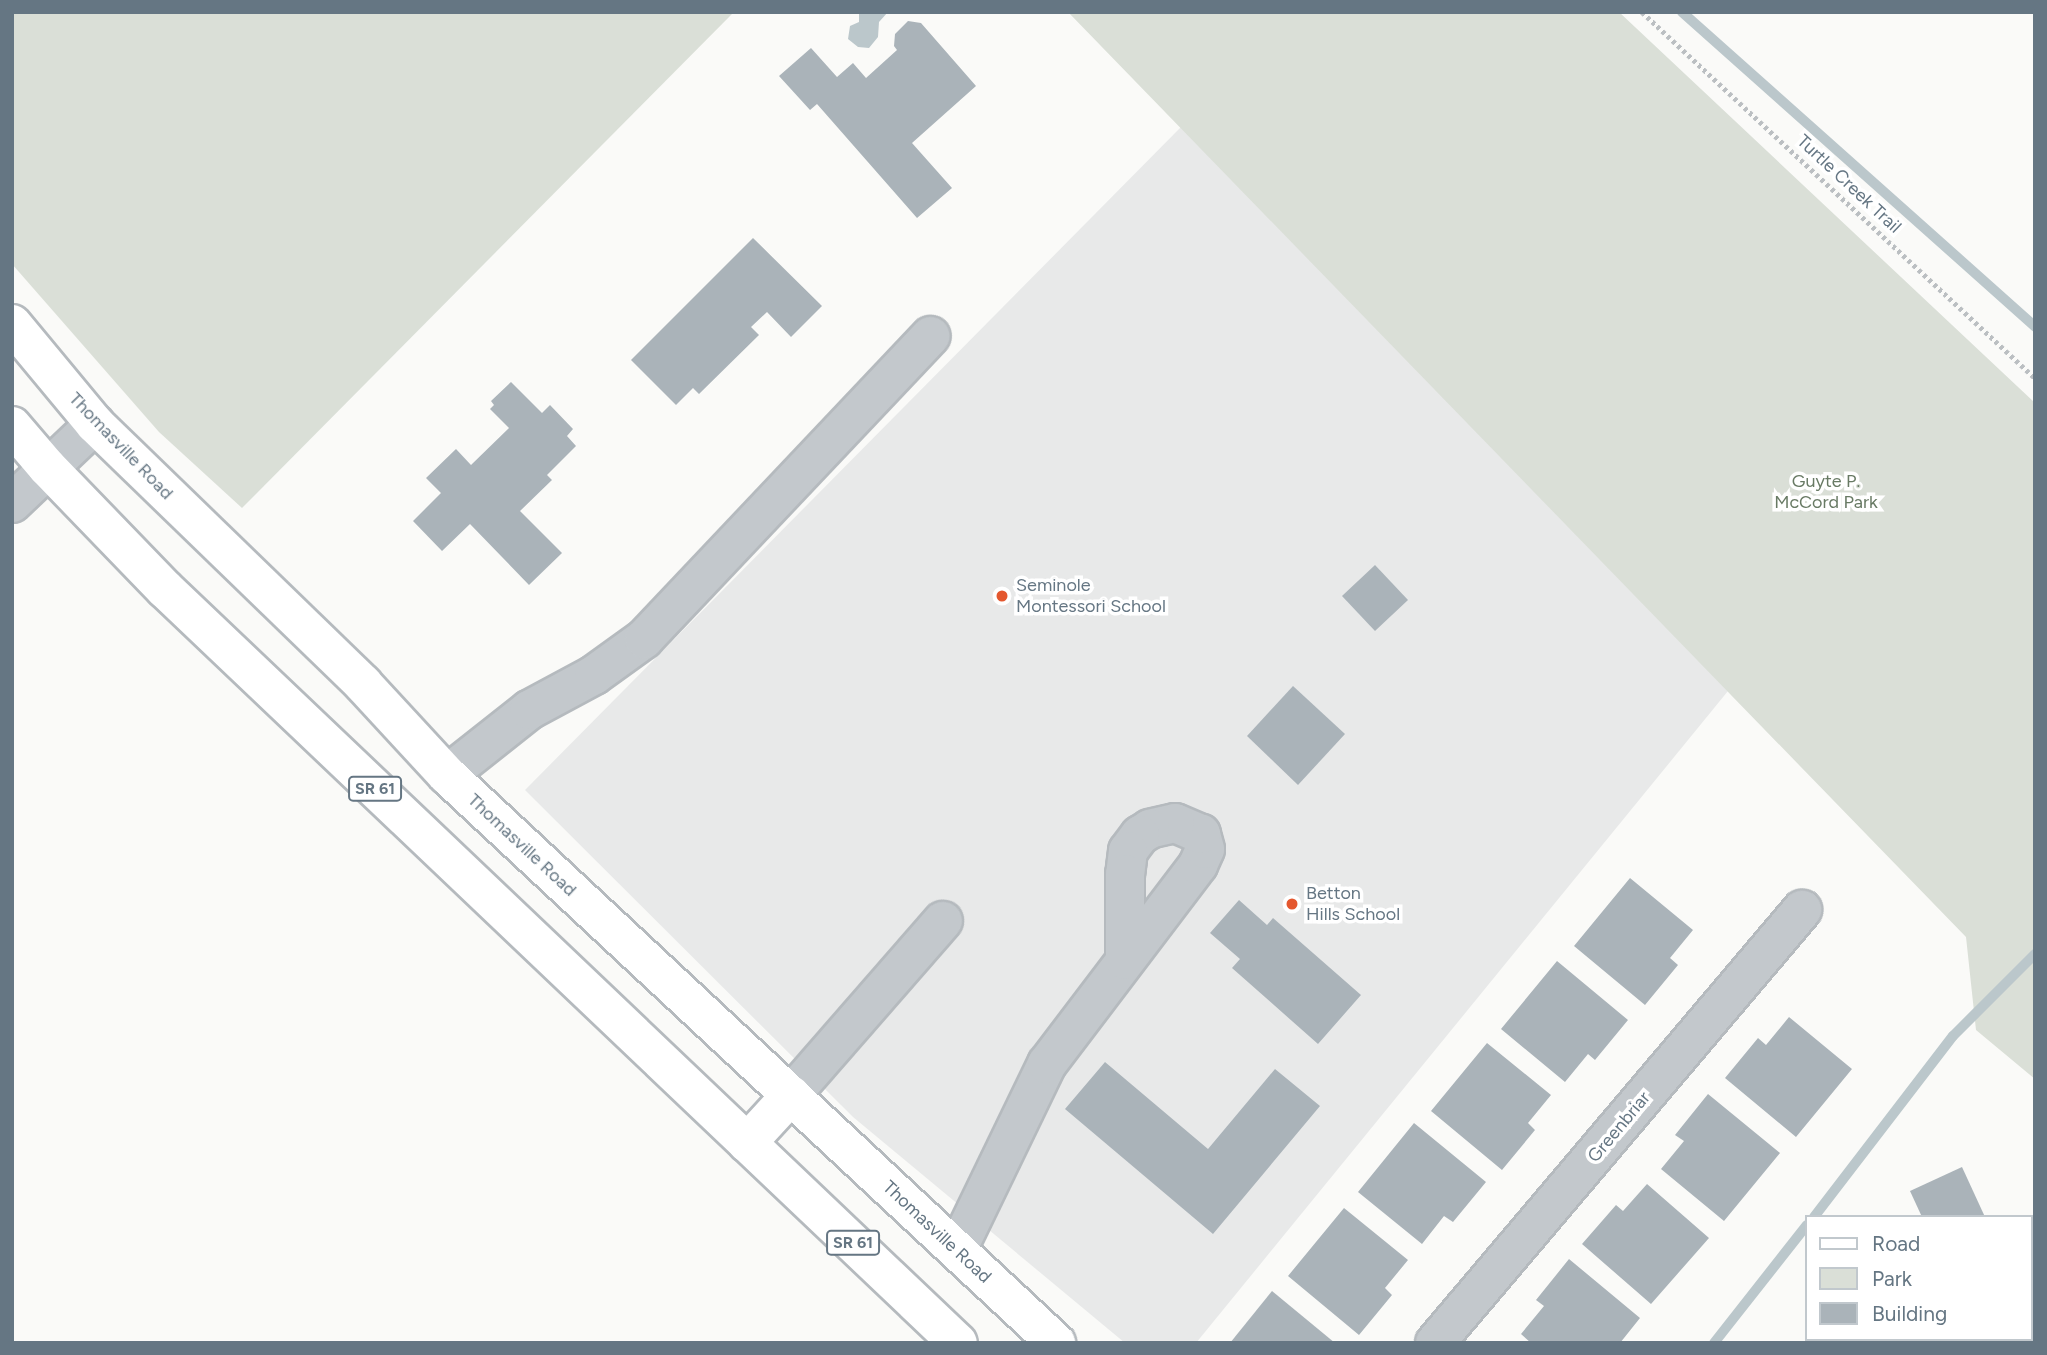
<!DOCTYPE html>
<style>
body{margin:0}
#map{position:relative;width:2047px;height:1355px;overflow:hidden;background:#fafaf8;font-family:Figtree,sans-serif}
div>[style]{position:absolute}
.built>*{inset:0;background:#e8e9e9}
.green>*{inset:0;background:#dadfd7}
.water>*{inset:0;background:#bbc7cb}
.stream>*{height:10px;margin:-5px;padding:0 5px;transform-origin:5px;border-radius:5px;background:#bbc7cb}
.building>*{inset:0;background:#aab3b9}
.path>*{height:4.5px;margin-top:-2.25px;transform-origin:0;background:repeating-linear-gradient(90deg,#bbbfc2 0 3.5px,transparent 0 7px)}
.roads{filter:drop-shadow(2px 0 #b5babe) drop-shadow(-2px 0 #b5babe) drop-shadow(0 2px #b5babe) drop-shadow(0 -2px #b5babe)}
.minor>*{height:38px;margin:-19px;padding:0 19px;transform-origin:19px;border-radius:19px;background:#c3c8cc}
.major>*{height:38px;margin:-19px;padding:0 19px;transform-origin:19px;border-radius:19px;background:#fff}
.dots>*{width:19px;height:19px;translate:-50% -50%;box-sizing:border-box;border:4px solid #fff;border-radius:50%}
span{translate:-50% -50%;white-space:nowrap;text-align:center;line-height:1.15;-webkit-text-stroke:7px #fff;paint-order:stroke}
.shield-label span{padding:2px 5px;background:#fff;border:2px solid;border-radius:5px;-webkit-text-stroke-width:0}
.shield-label{font-size:16px;color:#657683;font-weight:700}
.street-label{font-size:18px;color:#657683}
.park-label{font-size:18px;color:#687a64}
.poi-label{font-size:18px;color:#657683}
.left{translate:0 -50%;text-align:left}
.frame{position:absolute;inset:0;border:14px solid #657683;pointer-events:none}
.legend{position:absolute;left:1805px;top:1215px;width:228px;height:126px;box-sizing:border-box;background:#fff;border:2px solid #c1c8cd;margin:0;padding:9px 12px;list-style:none;font-size:21px;color:#657683}
.legend li{display:flex;align-items:center;gap:14px;height:35px}
.legend b{width:35px;border:2px solid #c1c8cd}
</style>
<div id="map">
<div class="built">
<div style="clip-path:polygon(1181px 127px,1728px 691px,1196px 1343px,1125px 1343px,853px 1117px,525px 790px)"></div>
</div>
<div class="green">
<div style="clip-path:polygon(12px 12px,734px 12px,242px 508px,159px 432px,12px 264px)"></div>
<div style="clip-path:polygon(1068px 12px,1619px 12px,2035px 403px,2035px 1079px,1976px 1030px,1966px 937px)"></div>
</div>
<div class="water">
<div style="clip-path:polygon(859px 12px,888px 12px,879px 22px,878px 37px,869px 48px,858px 47px,848px 39px,850px 26px,859px 22px)"></div>
</div>
<div class="stream">
<div style="left:1682px;top:12px;width:473px;rotate:41.7deg"></div>
<div style="left:1814px;top:1217px;width:228px;rotate:-52.5deg"></div>
<div style="left:1953px;top:1036px;width:116px;rotate:-45deg"></div>
<div style="left:1714px;top:1343px;width:150px;rotate:-51.8deg"></div>
</div>
<div class="building">
<div style="clip-path:polygon(908px 21px,921px 23px,976px 86px,912px 143px,952px 188px,917px 218px,817px 104px,810px 110px,779px 76px,811px 48px,837px 77px,853px 63px,866px 78px,897px 50px,894px 46px,895px 34px)"></div>
<div style="clip-path:polygon(753px 238px,822px 306px,791px 337px,767px 312px,751px 327px,759px 335px,699px 394px,693px 388px,676px 405px,631px 360px)"></div>
<div style="clip-path:polygon(511px 382px,542px 413px,550px 405px,573px 429px,567px 436px,576px 446px,547px 475px,552px 480px,520px 511px,562px 553px,529px 585px,470px 524px,442px 551px,413px 521px,441px 493px,426px 478px,456px 449px,471px 465px,509px 428px,490px 409px,494px 405px,491px 401px)"></div>
<div style="clip-path:polygon(1375px 565px,1408px 600px,1375px 631px,1342px 596px)"></div>
<div style="clip-path:polygon(1293px 686px,1345px 734px,1298px 785px,1247px 736px)"></div>
<div style="clip-path:polygon(1630px 878px,1693px 930px,1670px 958px,1678px 965px,1645px 1005px,1574px 946px)"></div>
<div style="clip-path:polygon(1239px 900px,1267px 925px,1273px 918px,1361px 995px,1318px 1044px,1232px 968px,1240px 959px,1210px 933px)"></div>
<div style="clip-path:polygon(1557px 961px,1628px 1020px,1595px 1060px,1588px 1054px,1565px 1082px,1501px 1029px)"></div>
<div style="clip-path:polygon(1789px 1017px,1852px 1069px,1796px 1137px,1725px 1078px,1758px 1038px,1766px 1045px)"></div>
<div style="clip-path:polygon(1487px 1043px,1551px 1095px,1528px 1123px,1535px 1130px,1502px 1170px,1431px 1111px)"></div>
<div style="clip-path:polygon(1105px 1062px,1208px 1149px,1275px 1069px,1320px 1106px,1213px 1234px,1065px 1109px)"></div>
<div style="clip-path:polygon(1708px 1094px,1780px 1153px,1724px 1221px,1661px 1169px,1684px 1141px,1675px 1135px)"></div>
<div style="clip-path:polygon(1414px 1123px,1486px 1182px,1453px 1222px,1444px 1216px,1422px 1244px,1358px 1192px)"></div>
<div style="clip-path:polygon(1962px 1167px,1985px 1217px,1922px 1217px,1910px 1191px)"></div>
<div style="clip-path:polygon(1647px 1184px,1709px 1238px,1651px 1304px,1582px 1244px,1616px 1205px,1623px 1211px)"></div>
<div style="clip-path:polygon(1344px 1208px,1408px 1260px,1385px 1288px,1392px 1295px,1359px 1335px,1288px 1276px)"></div>
<div style="clip-path:polygon(1569px 1259px,1640px 1318px,1620px 1343px,1531px 1343px,1521px 1334px,1544px 1306px,1536px 1300px)"></div>
<div style="clip-path:polygon(1272px 1291px,1335px 1343px,1230px 1343px)"></div>
<div style="clip-path:polygon(1825px 1339px,1894px 1339px,1899px 1343px,1822px 1343px)"></div>
<div style="clip-path:polygon(1904px 1339px,1922px 1339px,1920px 1343px)"></div>
</div>
<div class="path">
<div style="left:1642px;top:12px;width:537px;rotate:42.96deg"></div>
</div>
<div class="roads">
<div class="minor">
<div style="left:12px;top:503px;width:115px;rotate:-43.6deg"></div>
<div style="left:447px;top:775px;width:105px;rotate:-38.4deg"></div>
<div style="left:529px;top:710px;width:74px;rotate:-28.3deg"></div>
<div style="left:594px;top:675px;width:62px;rotate:-35.8deg"></div>
<div style="left:644px;top:639px;width:417px;rotate:-46.6deg"></div>
<div style="left:791px;top:1095px;width:231px;rotate:-48.9deg"></div>
<div style="left:957px;top:1250px;width:207px;rotate:-64.2deg"></div>
<div style="left:1047px;top:1064px;width:250px;rotate:-52.8deg"></div>
<div style="left:1198px;top:865px;width:17px;rotate:-66deg"></div>
<div style="left:1205px;top:849px;width:16px;rotate:-105deg"></div>
<div style="left:1201px;top:834px;width:28px;rotate:-157deg"></div>
<div style="left:1175px;top:823px;width:26px;rotate:167deg"></div>
<div style="left:1150px;top:829px;width:12px;rotate:149deg"></div>
<div style="left:1140px;top:835px;width:20px;rotate:127deg"></div>
<div style="left:1128px;top:851px;width:23px;rotate:97deg"></div>
<div style="left:1125px;top:874px;width:86px;rotate:90deg"></div>
<div style="left:2031px;top:1324px;width:4px;rotate:-14deg"></div>
<div style="left:1435px;top:1343px;width:568px;rotate:-49.72deg"></div>
<div style="left:2002px;top:1343px;width:4px;rotate:-63deg"></div>
</div>
<div class="major">
<div style="left:12px;top:324px;width:130px;rotate:50.3deg"></div>
<div style="left:95px;top:424px;width:373px;rotate:44.1deg"></div>
<div style="left:363px;top:684px;width:124px;rotate:47.3deg"></div>
<div style="left:447px;top:775px;width:833px;rotate:43deg"></div>
<div style="left:12px;top:426px;width:54px;rotate:49.5deg"></div>
<div style="left:47px;top:467px;width:170px;rotate:46deg"></div>
<div style="left:165px;top:589px;width:1094px;rotate:43.56deg"></div>
<div style="left:747px;top:1143px;width:65px;rotate:-47.5deg"></div>
</div>
</div>
<div class="dots">
<div style="left:1002px;top:596px;background:#e4572e"></div>
<div style="left:1292px;top:904px;background:#e4572e"></div>
</div>
<div class="shield-label">
<span style="left:375px;top:789px">SR 61</span>
<span style="left:853px;top:1243px">SR 61</span>
</div>
<div class="street-label">
<span style="left:1849px;top:184px;rotate:43deg">Turtle Creek Trail</span>
<span style="left:121px;top:446px;rotate:46deg">Thomasville Road</span>
<span style="left:522px;top:845px;rotate:43deg">Thomasville Road</span>
<span style="left:1619px;top:1127px;rotate:-50deg">Greenbriar</span>
<span style="left:937px;top:1232px;rotate:43deg">Thomasville Road</span>
</div>
<div class="park-label">
<span style="left:1826px;top:492px">Guyte P.<br>McCord Park</span>
</div>
<div class="poi-label">
<span class="left" style="left:1016px;top:596px">Seminole<br>Montessori School</span>
<span class="left" style="left:1306px;top:904px">Betton<br>Hills School</span>
</div>
<div class="frame"></div>
<ul class="legend">
<li><b style="height:9px;background:#fff"></b>Road</li>
<li><b style="height:19px;background:#dadfd7"></b>Park</li>
<li><b style="height:19px;background:#aab3b9"></b>Building</li>
</ul>
</div>
